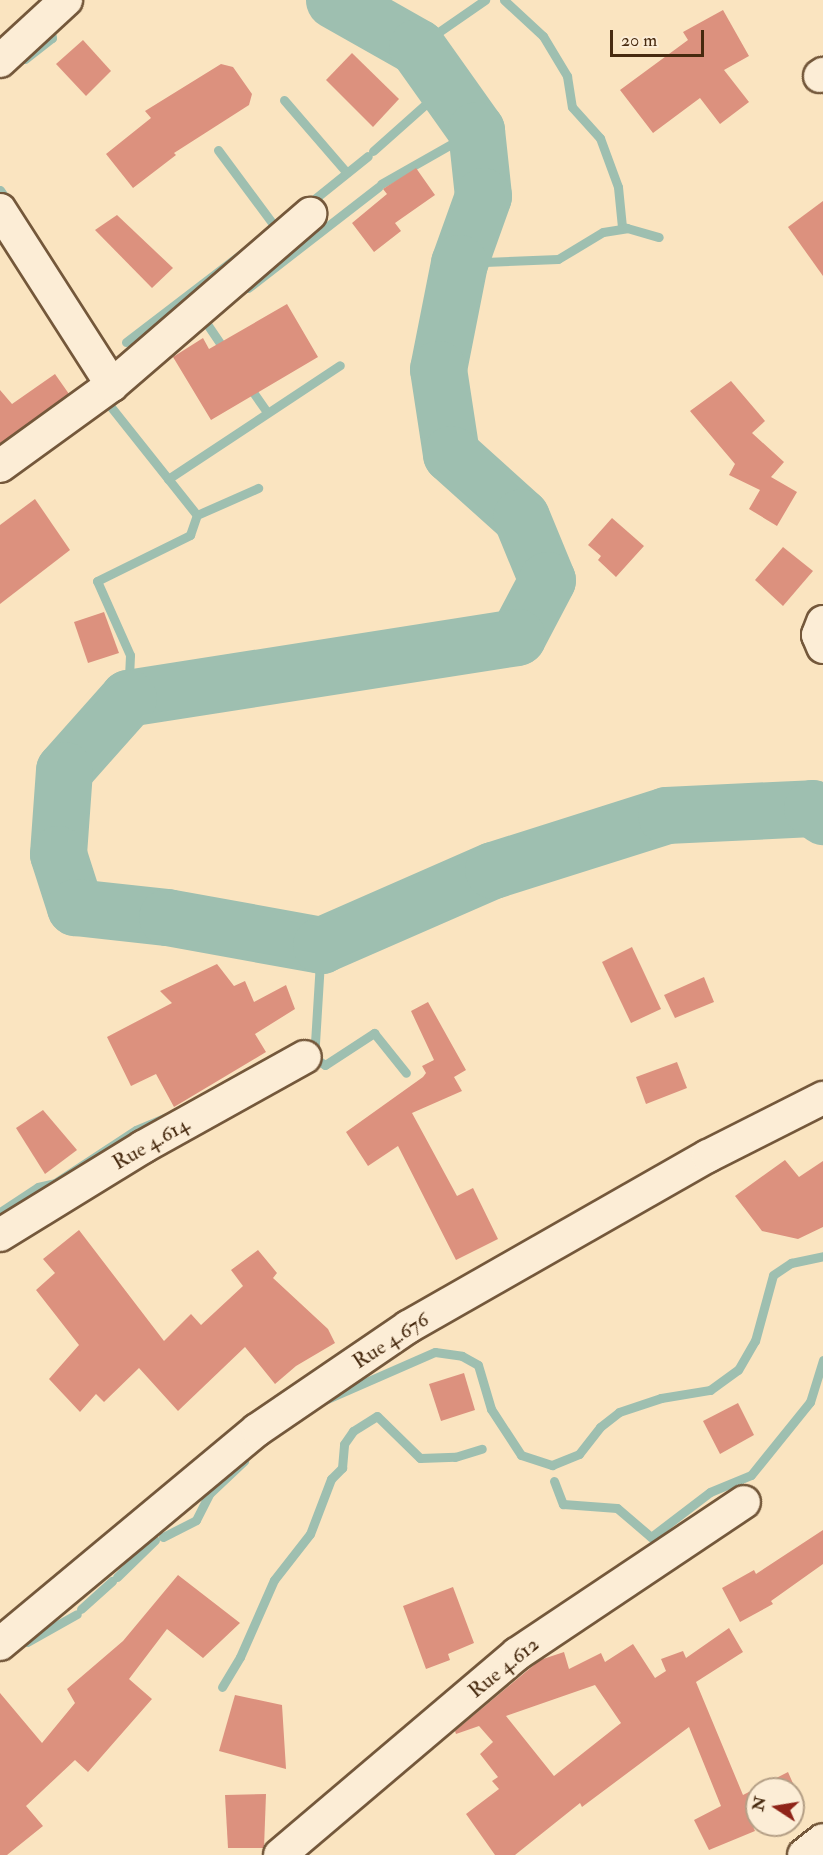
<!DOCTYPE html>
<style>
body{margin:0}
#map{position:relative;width:823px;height:1855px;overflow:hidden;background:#fae4c0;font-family:"IM FELL Double Pica",serif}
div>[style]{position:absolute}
.stream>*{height:9px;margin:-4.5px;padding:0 4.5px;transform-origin:4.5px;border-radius:4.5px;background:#9ebfb0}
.river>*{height:57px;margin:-28.5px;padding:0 28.5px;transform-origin:28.5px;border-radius:28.5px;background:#9ebfb0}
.building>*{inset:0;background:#dc917e}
.roads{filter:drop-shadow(2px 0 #74583b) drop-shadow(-2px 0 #74583b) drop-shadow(0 2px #74583b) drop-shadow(0 -2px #74583b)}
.minor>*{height:32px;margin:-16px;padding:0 16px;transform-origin:16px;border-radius:16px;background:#fcedd6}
span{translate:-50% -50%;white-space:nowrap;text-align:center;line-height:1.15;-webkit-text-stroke:4.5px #fcedd6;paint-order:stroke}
.street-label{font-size:21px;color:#472a0f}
.north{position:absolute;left:745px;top:1777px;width:60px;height:60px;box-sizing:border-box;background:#fcedd6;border:2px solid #b49f86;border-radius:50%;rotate:282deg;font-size:16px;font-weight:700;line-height:24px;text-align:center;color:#472a0f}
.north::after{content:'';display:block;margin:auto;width:21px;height:27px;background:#8f2418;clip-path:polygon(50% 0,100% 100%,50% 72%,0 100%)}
.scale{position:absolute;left:610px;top:30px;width:94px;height:27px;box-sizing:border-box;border:3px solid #472a0f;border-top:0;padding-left:8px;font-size:18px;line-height:21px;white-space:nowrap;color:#472a0f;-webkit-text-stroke:4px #fcedd6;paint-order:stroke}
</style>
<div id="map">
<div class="stream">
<div style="left:504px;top:0;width:53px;rotate:42.7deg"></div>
<div style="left:543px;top:36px;width:47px;rotate:59deg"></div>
<div style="left:567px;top:76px;width:31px;rotate:81deg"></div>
<div style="left:572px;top:107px;width:42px;rotate:47.9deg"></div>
<div style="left:600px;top:138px;width:52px;rotate:69.8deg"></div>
<div style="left:618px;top:187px;width:40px;rotate:84.3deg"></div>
<div style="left:622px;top:227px;width:5px;rotate:11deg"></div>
<div style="left:417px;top:47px;width:83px;rotate:-34.7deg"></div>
<div style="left:25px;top:59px;width:34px;rotate:-38deg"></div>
<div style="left:52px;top:38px;width:8px;rotate:-97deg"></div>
<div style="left:284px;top:100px;width:96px;rotate:49.2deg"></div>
<div style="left:218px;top:150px;width:97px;rotate:53.4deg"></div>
<div style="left:373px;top:151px;width:98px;rotate:-41.7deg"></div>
<div style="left:381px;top:184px;width:109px;rotate:-29.6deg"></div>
<div style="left:0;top:190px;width:18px;rotate:56deg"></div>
<div style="left:307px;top:205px;width:78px;rotate:-38.8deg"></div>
<div style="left:459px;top:263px;width:99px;rotate:-2.3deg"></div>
<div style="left:558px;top:259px;width:52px;rotate:-31deg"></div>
<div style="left:603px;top:232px;width:24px;rotate:-9deg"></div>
<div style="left:627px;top:228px;width:33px;rotate:16deg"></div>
<div style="left:248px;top:288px;width:165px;rotate:-37.8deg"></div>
<div style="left:205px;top:321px;width:36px;rotate:56deg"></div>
<div style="left:126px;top:342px;width:150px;rotate:-37.4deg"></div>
<div style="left:248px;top:385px;width:33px;rotate:55deg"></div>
<div style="left:107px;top:402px;width:144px;rotate:51.5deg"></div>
<div style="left:168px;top:479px;width:206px;rotate:-33.5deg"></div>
<div style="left:128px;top:698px;width:43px;rotate:-87.3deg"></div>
<div style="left:130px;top:655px;width:81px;rotate:-114deg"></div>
<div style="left:97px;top:581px;width:104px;rotate:-26.3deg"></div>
<div style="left:190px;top:535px;width:21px;rotate:-71deg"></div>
<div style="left:197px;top:515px;width:67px;rotate:-23.9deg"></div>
<div style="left:321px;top:945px;width:113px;rotate:93.5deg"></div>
<div style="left:314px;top:1058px;width:13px;rotate:32deg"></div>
<div style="left:325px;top:1065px;width:59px;rotate:-33.1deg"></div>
<div style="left:374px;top:1033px;width:51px;rotate:51.3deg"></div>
<div style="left:0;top:1212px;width:45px;rotate:-33.3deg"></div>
<div style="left:38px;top:1187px;width:17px;rotate:-13deg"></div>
<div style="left:55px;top:1183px;width:97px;rotate:-33.2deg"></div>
<div style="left:136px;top:1130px;width:33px;rotate:-23deg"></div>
<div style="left:325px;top:1400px;width:120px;rotate:-23.6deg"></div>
<div style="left:435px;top:1352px;width:27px;rotate:8deg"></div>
<div style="left:462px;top:1356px;width:18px;rotate:29deg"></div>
<div style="left:478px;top:1365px;width:46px;rotate:73.5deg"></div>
<div style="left:491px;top:1409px;width:55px;rotate:56.9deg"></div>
<div style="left:521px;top:1455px;width:33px;rotate:18deg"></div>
<div style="left:552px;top:1465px;width:29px;rotate:-22deg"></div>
<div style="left:579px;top:1454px;width:34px;rotate:-52deg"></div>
<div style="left:600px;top:1427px;width:24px;rotate:-38deg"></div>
<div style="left:619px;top:1412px;width:44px;rotate:-18.4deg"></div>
<div style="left:661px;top:1398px;width:50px;rotate:-9.3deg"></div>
<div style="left:710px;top:1390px;width:34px;rotate:-36deg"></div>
<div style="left:738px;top:1370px;width:34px;rotate:-60deg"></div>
<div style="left:755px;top:1341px;width:68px;rotate:-74.7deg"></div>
<div style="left:773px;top:1275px;width:22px;rotate:-34deg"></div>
<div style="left:791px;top:1263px;width:33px;rotate:-12deg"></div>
<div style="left:554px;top:1481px;width:25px;rotate:69deg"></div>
<div style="left:563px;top:1504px;width:54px;rotate:4.2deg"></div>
<div style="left:617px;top:1508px;width:45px;rotate:40.5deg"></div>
<div style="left:651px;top:1537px;width:74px;rotate:-37.3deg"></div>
<div style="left:710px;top:1492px;width:44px;rotate:-22.5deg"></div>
<div style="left:751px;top:1475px;width:94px;rotate:-51.1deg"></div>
<div style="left:810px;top:1402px;width:44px;rotate:-72.8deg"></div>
<div style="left:163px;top:1537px;width:37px;rotate:-27deg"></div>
<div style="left:196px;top:1520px;width:30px;rotate:-63deg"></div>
<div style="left:210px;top:1493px;width:47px;rotate:-43.3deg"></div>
<div style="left:117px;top:1577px;width:53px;rotate:-44.2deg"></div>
<div style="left:81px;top:1609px;width:42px;rotate:-42.1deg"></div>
<div style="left:27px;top:1642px;width:57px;rotate:-29.2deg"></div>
<div style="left:222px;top:1687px;width:35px;rotate:-59deg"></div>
<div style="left:240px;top:1657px;width:84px;rotate:-66.2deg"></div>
<div style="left:274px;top:1580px;width:58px;rotate:-52deg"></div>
<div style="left:310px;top:1534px;width:59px;rotate:-69.1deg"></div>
<div style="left:331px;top:1479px;width:16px;rotate:-45deg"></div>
<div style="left:342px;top:1468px;width:24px;rotate:-85deg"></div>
<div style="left:344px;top:1444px;width:16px;rotate:-55deg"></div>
<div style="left:353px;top:1431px;width:28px;rotate:-32deg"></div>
<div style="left:377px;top:1416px;width:60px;rotate:44.3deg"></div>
<div style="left:420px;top:1458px;width:35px;rotate:-2deg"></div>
<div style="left:455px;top:1457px;width:28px;rotate:-17deg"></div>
</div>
<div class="river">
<div style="left:334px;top:0;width:95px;rotate:29.5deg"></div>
<div style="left:417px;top:47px;width:102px;rotate:54.6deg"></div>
<div style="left:476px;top:130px;width:66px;rotate:83.9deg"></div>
<div style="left:483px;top:196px;width:71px;rotate:109.7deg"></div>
<div style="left:459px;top:263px;width:108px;rotate:101.2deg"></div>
<div style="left:438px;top:369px;width:86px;rotate:81.3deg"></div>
<div style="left:451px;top:454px;width:94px;rotate:42deg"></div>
<div style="left:521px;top:517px;width:68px;rotate:67.6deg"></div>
<div style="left:547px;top:580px;width:64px;rotate:117.8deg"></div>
<div style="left:517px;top:637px;width:394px;rotate:171.1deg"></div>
<div style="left:128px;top:698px;width:96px;rotate:131.6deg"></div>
<div style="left:64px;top:770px;width:84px;rotate:94.1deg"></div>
<div style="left:58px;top:854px;width:56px;rotate:72.2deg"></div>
<div style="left:75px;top:907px;width:93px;rotate:6.2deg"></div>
<div style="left:167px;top:917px;width:157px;rotate:10.3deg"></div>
<div style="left:321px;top:945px;width:188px;rotate:-23.6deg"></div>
<div style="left:493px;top:870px;width:182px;rotate:-17.6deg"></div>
<div style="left:666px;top:815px;width:146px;rotate:-2.7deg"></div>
<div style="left:812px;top:808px;width:14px;rotate:36deg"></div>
</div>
<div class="building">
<div style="clip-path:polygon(723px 10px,749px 56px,724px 70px,749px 102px,720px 124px,700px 98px,653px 133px,620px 90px,688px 40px,683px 32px)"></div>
<div style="clip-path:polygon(83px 40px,111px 71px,86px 96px,56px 64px)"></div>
<div style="clip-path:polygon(352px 53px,399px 99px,373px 127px,326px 80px)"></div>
<div style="clip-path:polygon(221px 64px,233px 67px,252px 94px,249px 105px,174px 153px,176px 155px,133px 188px,106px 154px,151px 118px,145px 111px)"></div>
<div style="clip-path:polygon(416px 168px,435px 195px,395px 223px,401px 231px,374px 252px,352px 223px,387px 194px,383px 189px)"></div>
<div style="clip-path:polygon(823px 201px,823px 276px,788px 227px)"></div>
<div style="clip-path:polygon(117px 215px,173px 268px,152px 288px,95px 230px)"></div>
<div style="clip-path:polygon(287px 304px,318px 357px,211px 420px,173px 357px,203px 338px,209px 349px)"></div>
<div style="clip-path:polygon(55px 374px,69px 394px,0 444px,0 390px,12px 404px)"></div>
<div style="clip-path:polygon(731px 381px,765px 421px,752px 433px,784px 462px,771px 477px,797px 492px,777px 526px,749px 509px,760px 490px,729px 475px,735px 464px,690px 411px)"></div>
<div style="clip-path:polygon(35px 499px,70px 550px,0 604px,0 525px)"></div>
<div style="clip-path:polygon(612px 518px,644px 546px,616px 577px,598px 560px,601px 556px,588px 545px)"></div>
<div style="clip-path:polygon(783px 547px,813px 571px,783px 606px,755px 580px)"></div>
<div style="clip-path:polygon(104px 612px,119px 653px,88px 663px,74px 622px)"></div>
<div style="clip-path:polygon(632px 947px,661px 1009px,631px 1023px,602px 962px)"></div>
<div style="clip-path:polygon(217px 964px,234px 986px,245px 981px,254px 1002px,286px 985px,295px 1009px,255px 1034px,266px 1052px,174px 1107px,156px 1074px,131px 1086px,107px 1037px,172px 1003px,160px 991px)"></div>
<div style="clip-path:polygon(704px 977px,714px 1002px,675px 1018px,664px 995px)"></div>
<div style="clip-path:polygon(428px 1002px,466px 1070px,454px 1077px,462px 1091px,412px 1113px,457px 1196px,473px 1188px,498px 1239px,456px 1260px,398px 1146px,368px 1166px,346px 1132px,423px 1077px,426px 1073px,422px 1066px,434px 1060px,411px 1011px)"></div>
<div style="clip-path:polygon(677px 1062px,687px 1088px,646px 1104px,636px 1077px)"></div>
<div style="clip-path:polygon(43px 1110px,77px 1150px,45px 1174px,16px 1128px)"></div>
<div style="clip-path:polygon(785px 1160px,799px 1177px,823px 1161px,823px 1227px,798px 1239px,762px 1231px,735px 1196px)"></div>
<div style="clip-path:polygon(79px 1230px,164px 1341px,191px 1314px,201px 1325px,243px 1286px,231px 1270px,258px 1250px,277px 1273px,273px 1278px,328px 1329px,335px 1343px,296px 1366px,275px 1384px,245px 1347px,178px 1411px,139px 1368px,104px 1402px,96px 1394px,80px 1412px,49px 1379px,79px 1345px,36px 1290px,55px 1273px,43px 1259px)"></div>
<div style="clip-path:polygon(464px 1373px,475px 1410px,441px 1421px,429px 1384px)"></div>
<div style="clip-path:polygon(738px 1403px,754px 1435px,720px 1454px,703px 1421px)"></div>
<div style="clip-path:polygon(823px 1530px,823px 1564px,771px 1601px,773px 1604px,740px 1622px,722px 1588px,754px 1570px,756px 1574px)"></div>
<div style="clip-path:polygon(178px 1575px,240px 1623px,203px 1658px,167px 1629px,129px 1679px,152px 1699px,88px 1772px,75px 1760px,26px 1806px,43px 1826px,7px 1855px,0 1855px,0 1693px,42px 1743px,75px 1703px,67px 1689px,123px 1641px)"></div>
<div style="clip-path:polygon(453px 1587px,474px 1643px,448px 1654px,450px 1660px,426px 1669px,403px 1606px)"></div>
<div style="clip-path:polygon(evenodd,729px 1628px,743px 1652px,696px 1682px,743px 1795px,788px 1772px,799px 1797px,793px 1800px,793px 1789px,757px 1789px,757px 1819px,751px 1822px,755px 1831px,709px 1850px,694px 1820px,721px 1806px,689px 1727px,582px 1807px,580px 1803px,515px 1855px,495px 1855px,466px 1814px,499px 1789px,492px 1781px,498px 1777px,480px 1754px,493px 1742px,479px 1726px,456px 1734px,455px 1731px,540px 1660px,564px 1652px,569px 1669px,601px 1653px,605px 1662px,633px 1644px,655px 1678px,666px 1671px,661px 1659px,683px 1651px,686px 1658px,729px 1628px,595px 1685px,621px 1723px,554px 1776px,506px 1716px,595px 1685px)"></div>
<div style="clip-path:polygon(235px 1695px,282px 1705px,286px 1769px,219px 1751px)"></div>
<div style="clip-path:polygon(266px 1794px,264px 1848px,228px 1848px,225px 1795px)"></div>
</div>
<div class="roads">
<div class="minor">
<div style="left:0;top:61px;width:90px;rotate:-42.7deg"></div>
<div style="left:820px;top:76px;width:4px;rotate:-34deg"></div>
<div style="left:0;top:210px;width:208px;rotate:57.4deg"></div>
<div style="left:0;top:466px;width:138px;rotate:-35.9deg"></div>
<div style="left:112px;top:385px;width:262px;rotate:-40.8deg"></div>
<div style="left:823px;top:622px;width:14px;rotate:111deg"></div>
<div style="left:818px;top:635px;width:13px;rotate:67deg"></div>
<div style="left:0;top:1235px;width:168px;rotate:-31.6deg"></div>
<div style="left:143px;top:1147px;width:185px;rotate:-29.1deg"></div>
<div style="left:0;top:1644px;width:334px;rotate:-39.8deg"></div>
<div style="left:257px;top:1430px;width:183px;rotate:-34.3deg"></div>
<div style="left:408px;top:1327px;width:345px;rotate:-29.7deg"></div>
<div style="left:708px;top:1156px;width:129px;rotate:-26.8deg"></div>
<div style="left:280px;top:1855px;width:311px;rotate:-40.3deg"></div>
<div style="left:517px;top:1654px;width:273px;rotate:-33.8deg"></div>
<div style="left:804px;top:1855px;width:24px;rotate:-38deg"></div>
</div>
</div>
<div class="street-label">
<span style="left:151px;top:1144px;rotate:-30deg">Rue 4.614</span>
<span style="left:391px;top:1341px;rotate:-33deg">Rue 4.676</span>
<span style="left:504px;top:1668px;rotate:-39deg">Rue 4.612</span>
</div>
<div class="north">N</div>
<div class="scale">20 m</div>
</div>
